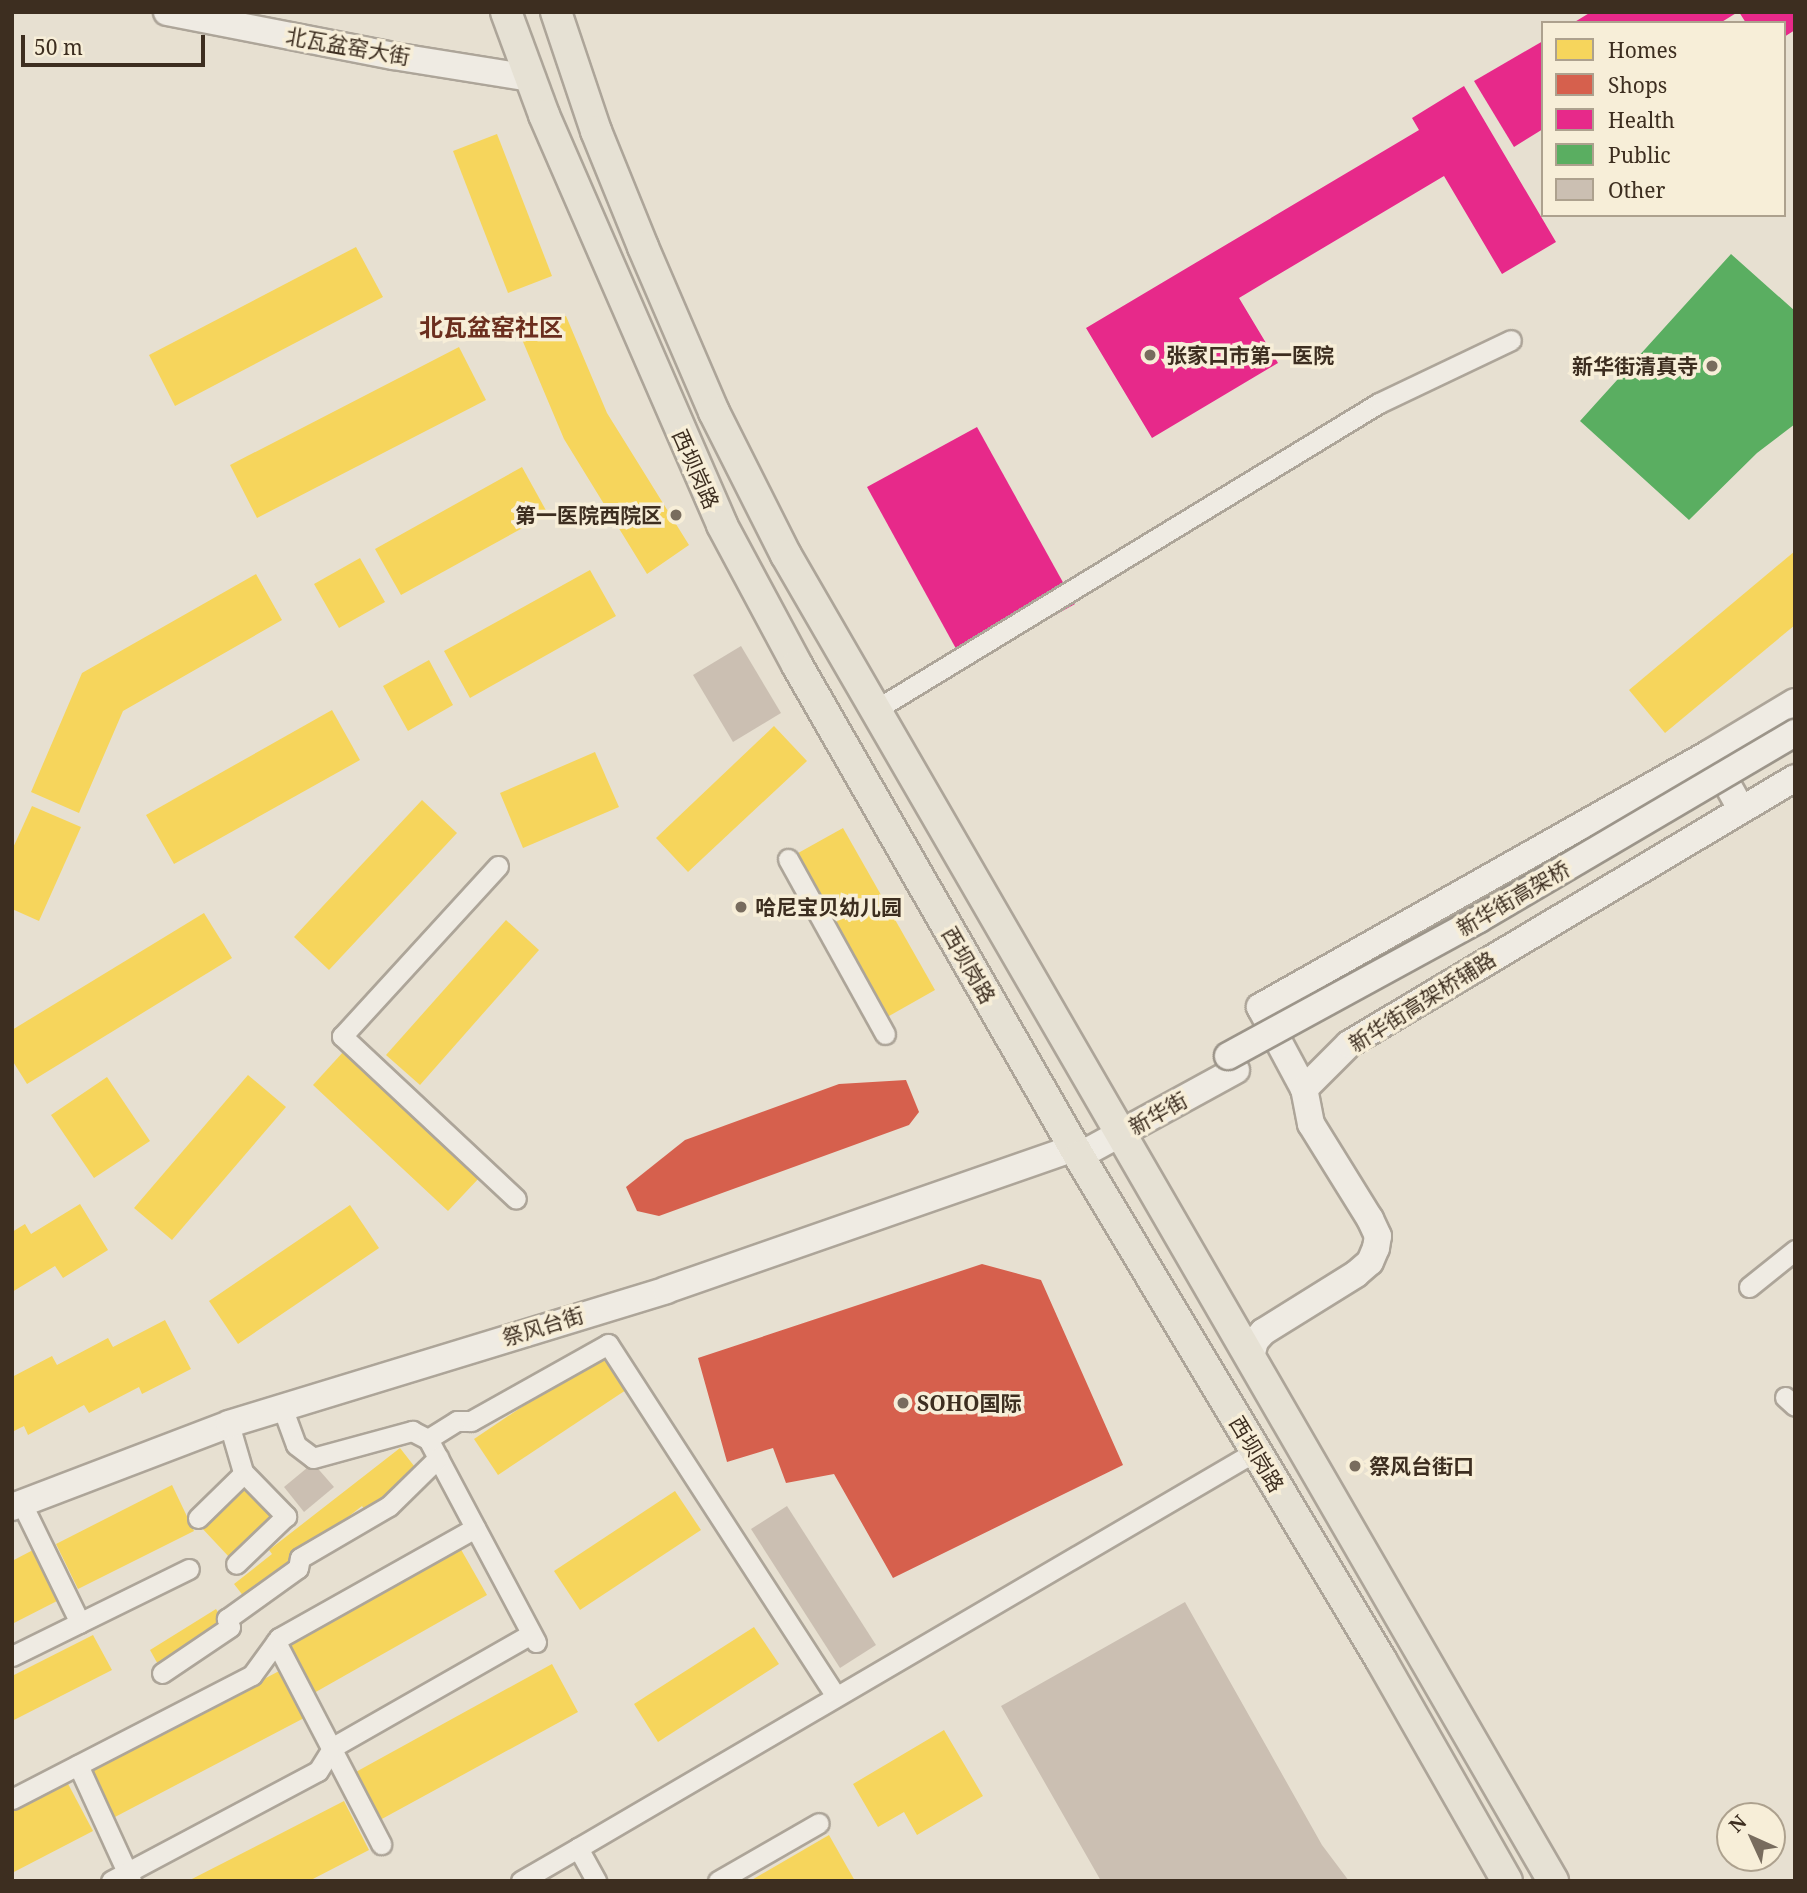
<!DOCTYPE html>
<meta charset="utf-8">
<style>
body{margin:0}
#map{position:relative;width:1807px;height:1893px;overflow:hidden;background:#e7e0d1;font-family:"Noto Serif","Noto Sans SC",serif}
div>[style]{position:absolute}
.homes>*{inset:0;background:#f6d55c}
.shops>*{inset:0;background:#d6604d}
.health>*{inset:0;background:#e7298a}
.public>*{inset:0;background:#5aae61}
.building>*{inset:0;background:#cbbfb2}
.roads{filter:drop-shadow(2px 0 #ada599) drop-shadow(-2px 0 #ada599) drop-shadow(0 2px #ada599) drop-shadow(0 -2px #ada599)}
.street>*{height:19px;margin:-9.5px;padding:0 9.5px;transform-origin:9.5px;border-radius:9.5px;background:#efebe3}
.secondary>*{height:26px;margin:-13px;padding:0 13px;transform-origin:13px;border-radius:13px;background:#efebe3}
.primary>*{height:30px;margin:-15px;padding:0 15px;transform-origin:15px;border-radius:15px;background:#e6e1d4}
.bridges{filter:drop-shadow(2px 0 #9c958a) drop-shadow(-2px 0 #9c958a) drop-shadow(0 2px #9c958a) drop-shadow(0 -2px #9c958a)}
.secondary-bridge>*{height:26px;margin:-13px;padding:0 13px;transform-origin:13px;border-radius:13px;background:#efebe3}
.dots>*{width:19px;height:19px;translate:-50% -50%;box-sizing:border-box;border:4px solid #f7eed8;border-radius:50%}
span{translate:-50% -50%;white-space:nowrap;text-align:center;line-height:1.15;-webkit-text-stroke:7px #f7eed8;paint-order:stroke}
.street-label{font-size:21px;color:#3d2e20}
.poi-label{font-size:21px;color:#3d2e20;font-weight:700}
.left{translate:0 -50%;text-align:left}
.right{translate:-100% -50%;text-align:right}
.quarter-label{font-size:24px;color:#6b2e1e;font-weight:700}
.frame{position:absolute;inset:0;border:14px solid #3d2e20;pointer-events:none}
.legend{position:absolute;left:1541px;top:21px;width:245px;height:196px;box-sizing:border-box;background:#f7eed8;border:2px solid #ada18e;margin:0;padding:9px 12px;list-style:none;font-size:21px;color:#3d2e20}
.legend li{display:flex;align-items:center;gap:14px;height:35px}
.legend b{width:35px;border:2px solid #ada18e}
.north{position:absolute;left:1716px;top:1802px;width:70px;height:70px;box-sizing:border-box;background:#f7eed8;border:2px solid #ada18e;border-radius:50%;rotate:315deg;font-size:19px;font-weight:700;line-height:28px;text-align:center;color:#3d2e20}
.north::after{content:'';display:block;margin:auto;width:24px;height:32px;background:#786c5e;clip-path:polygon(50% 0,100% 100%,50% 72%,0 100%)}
.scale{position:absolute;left:21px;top:35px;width:184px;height:32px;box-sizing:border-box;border:4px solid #3d2e20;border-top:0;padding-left:9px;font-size:21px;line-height:24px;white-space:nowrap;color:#3d2e20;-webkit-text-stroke:5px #f7eed8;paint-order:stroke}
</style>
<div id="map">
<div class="homes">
<div style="clip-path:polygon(497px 134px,552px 276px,508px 293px,453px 151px)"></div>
<div style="clip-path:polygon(356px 247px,383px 297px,175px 406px,149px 355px)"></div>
<div style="clip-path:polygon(566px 316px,607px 413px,689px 545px,647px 574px,564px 439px,521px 337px)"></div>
<div style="clip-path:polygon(459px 347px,486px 400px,257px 518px,230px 465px)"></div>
<div style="clip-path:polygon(522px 467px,548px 514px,401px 595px,375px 549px)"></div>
<div style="clip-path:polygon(1795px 551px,1795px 625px,1665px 733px,1629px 690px)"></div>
<div style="clip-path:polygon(360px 558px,385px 602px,339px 628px,314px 584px)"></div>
<div style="clip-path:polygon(590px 570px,616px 616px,470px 698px,444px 651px)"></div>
<div style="clip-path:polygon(256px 574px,282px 620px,123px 711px,79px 813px,31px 792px,82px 673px)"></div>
<div style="clip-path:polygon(429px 660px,453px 705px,408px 731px,383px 686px)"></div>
<div style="clip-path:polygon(332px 710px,360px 760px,174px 864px,146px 815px)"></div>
<div style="clip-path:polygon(774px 726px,807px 761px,688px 872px,656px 838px)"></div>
<div style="clip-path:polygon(595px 752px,619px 807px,523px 848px,500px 793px)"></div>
<div style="clip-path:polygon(422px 800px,457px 833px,329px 970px,294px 937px)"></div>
<div style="clip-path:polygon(32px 806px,81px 827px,39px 921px,12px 909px,12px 850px)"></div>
<div style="clip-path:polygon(843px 828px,935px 990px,882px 1020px,791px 857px)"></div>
<div style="clip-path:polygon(204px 913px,232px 958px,27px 1084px,12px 1060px,12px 1030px)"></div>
<div style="clip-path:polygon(506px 920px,539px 950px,420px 1085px,386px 1055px)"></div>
<div style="clip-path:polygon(344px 1051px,480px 1177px,448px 1211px,313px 1085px)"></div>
<div style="clip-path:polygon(248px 1075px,286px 1107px,172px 1240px,134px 1208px)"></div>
<div style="clip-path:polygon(107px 1077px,150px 1141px,94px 1178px,51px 1115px)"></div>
<div style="clip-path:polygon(80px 1204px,108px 1250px,63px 1278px,55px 1266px,12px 1292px,12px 1232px,25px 1224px,31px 1234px)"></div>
<div style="clip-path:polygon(350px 1205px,379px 1248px,238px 1344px,209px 1301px)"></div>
<div style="clip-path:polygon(165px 1320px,191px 1369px,142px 1394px,139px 1387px,89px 1413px,84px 1405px,28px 1435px,24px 1426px,12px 1432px,12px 1377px,52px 1356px,57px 1365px,108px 1338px,113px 1347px)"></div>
<div style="clip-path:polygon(602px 1353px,626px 1390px,498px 1475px,474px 1439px)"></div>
<div style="clip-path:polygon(400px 1448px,418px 1471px,366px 1512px,362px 1506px,283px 1568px,248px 1602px,234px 1584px,272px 1554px,269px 1550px)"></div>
<div style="clip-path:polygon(244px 1483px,275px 1515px,230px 1558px,200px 1526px)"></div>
<div style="clip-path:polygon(172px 1485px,194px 1531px,78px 1589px,56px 1544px)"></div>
<div style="clip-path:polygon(675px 1491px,701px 1530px,580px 1610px,554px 1571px)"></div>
<div style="clip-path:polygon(459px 1546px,487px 1595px,314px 1693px,286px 1644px)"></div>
<div style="clip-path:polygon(33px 1550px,59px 1600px,12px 1624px,12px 1561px)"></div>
<div style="clip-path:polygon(216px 1609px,227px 1626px,160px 1668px,150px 1650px)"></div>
<div style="clip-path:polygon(754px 1627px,779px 1664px,658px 1742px,634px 1704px)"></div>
<div style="clip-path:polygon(93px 1635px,112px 1670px,12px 1721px,12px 1676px)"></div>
<div style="clip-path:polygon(552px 1664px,578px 1712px,380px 1820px,354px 1773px)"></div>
<div style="clip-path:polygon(281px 1670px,306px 1717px,115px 1817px,90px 1770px)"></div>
<div style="clip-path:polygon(944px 1730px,983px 1796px,917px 1835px,904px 1812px,878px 1827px,853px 1784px)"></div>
<div style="clip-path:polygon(66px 1780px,93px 1831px,12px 1873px,12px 1808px)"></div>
<div style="clip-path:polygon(344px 1801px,369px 1850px,309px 1881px,188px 1881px)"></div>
<div style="clip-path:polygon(829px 1835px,855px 1881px,750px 1881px)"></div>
</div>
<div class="shops">
<div style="clip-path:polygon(906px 1080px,919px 1112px,909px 1125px,659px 1216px,637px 1211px,626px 1187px,685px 1140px,839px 1084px)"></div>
<div style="clip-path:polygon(982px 1264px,1041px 1280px,1123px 1465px,893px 1578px,834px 1474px,786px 1483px,773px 1448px,727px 1462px,698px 1358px)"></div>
</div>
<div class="health">
<div style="clip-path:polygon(1591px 12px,1738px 12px,1720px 23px,1573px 23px)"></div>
<div style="clip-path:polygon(1739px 12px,1795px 12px,1795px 30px,1784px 37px,1784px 23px,1746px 23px)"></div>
<div style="clip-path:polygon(1543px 41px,1543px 129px,1514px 147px,1474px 81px)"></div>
<div style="clip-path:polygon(1464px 86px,1556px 242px,1502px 274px,1444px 176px,1239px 298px,1278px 363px,1152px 438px,1086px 328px,1419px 130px,1412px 118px)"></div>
<div style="clip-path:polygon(977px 427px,1075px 604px,965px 665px,867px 487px)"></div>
</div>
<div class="public">
<div style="clip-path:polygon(1731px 254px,1795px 311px,1795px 424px,1757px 453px,1689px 520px,1580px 421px)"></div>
</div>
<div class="building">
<div style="clip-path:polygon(741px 646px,781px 713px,733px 742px,693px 675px)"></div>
<div style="clip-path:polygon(313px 1463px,334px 1487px,304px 1512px,284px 1487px)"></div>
<div style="clip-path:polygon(787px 1506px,876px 1645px,840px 1668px,751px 1529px)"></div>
<div style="clip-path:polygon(1185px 1602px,1322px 1845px,1349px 1881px,1101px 1881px,1001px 1706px)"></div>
</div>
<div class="roads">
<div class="street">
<div style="left:875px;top:710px;width:590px;rotate:-31.35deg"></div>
<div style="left:1379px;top:403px;width:146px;rotate:-25.5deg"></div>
<div style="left:788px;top:859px;width:200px;rotate:61deg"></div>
<div style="left:498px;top:866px;width:231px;rotate:132.5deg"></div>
<div style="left:342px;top:1036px;width:238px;rotate:43.1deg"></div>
<div style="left:1749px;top:1287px;width:59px;rotate:-38.8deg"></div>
<div style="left:1785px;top:1397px;width:13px;rotate:42deg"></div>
<div style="left:282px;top:1407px;width:40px;rotate:69.8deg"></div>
<div style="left:296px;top:1445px;width:21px;rotate:37deg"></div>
<div style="left:313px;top:1458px;width:103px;rotate:-15.3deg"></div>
<div style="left:412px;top:1431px;width:18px;rotate:27deg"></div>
<div style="left:428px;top:1439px;width:230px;rotate:62deg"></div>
<div style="left:229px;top:1424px;width:50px;rotate:73.7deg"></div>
<div style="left:243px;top:1472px;width:62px;rotate:45.7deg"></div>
<div style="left:286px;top:1516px;width:69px;rotate:136.2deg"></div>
<div style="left:428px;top:1439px;width:34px;rotate:-32deg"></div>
<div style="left:457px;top:1421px;width:14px"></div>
<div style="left:471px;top:1421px;width:157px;rotate:-29.3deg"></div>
<div style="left:608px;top:1344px;width:418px;rotate:57.1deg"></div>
<div style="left:22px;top:1504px;width:132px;rotate:64deg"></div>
<div style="left:198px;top:1518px;width:64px;rotate:-44.4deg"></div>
<div style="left:276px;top:1642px;width:228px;rotate:62.5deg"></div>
<div style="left:12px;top:1656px;width:197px;rotate:-26.2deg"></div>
<div style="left:162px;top:1673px;width:82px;rotate:-34.1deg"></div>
<div style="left:230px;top:1627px;width:9px;rotate:-111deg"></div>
<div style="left:227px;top:1619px;width:87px;rotate:-35.7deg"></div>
<div style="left:298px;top:1568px;width:10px;rotate:-79deg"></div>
<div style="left:300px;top:1558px;width:103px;rotate:-30.3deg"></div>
<div style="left:389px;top:1506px;width:69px;rotate:-44.4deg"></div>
<div style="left:78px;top:1765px;width:128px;rotate:65.4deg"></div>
<div style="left:12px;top:1799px;width:270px;rotate:-27.3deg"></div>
<div style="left:252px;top:1675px;width:46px;rotate:-53.9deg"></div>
<div style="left:279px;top:1638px;width:225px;rotate:-29.3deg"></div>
<div style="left:578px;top:1848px;width:786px;rotate:-30.35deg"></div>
<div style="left:111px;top:1881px;width:234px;rotate:-28deg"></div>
<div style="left:318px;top:1771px;width:28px;rotate:-58deg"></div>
<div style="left:333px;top:1747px;width:228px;rotate:-29.7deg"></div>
<div style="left:521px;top:1881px;width:66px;rotate:-30.1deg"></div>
<div style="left:578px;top:1848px;width:38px;rotate:61deg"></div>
<div style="left:718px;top:1881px;width:116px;rotate:-29.9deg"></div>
</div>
<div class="secondary">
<div style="left:167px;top:12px;width:230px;rotate:11deg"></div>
<div style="left:393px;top:56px;width:139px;rotate:9.1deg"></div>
<div style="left:1741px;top:809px;width:64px;rotate:-119deg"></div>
<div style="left:1710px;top:753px;width:99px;rotate:-31deg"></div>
<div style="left:1304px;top:1089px;width:93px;rotate:-118.2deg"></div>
<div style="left:1260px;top:1007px;width:517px;rotate:-29.44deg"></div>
<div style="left:1079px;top:1156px;width:179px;rotate:-28.7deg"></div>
<div style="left:1251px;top:1357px;width:16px;rotate:-76deg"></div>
<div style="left:1255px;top:1341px;width:12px;rotate:-48deg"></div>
<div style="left:1263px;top:1332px;width:110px;rotate:-31.9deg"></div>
<div style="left:1356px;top:1274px;width:18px;rotate:-41deg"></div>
<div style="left:1370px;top:1262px;width:15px;rotate:-67deg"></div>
<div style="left:1376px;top:1248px;width:12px;rotate:-81deg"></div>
<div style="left:1378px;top:1236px;width:19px;rotate:-115deg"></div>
<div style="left:1370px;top:1219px;width:112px;rotate:-121.8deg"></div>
<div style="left:1311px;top:1124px;width:36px;rotate:-101deg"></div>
<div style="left:1304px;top:1089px;width:64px;rotate:-45deg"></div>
<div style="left:1349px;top:1044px;width:519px;rotate:-30.81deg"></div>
<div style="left:12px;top:1507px;width:232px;rotate:-20.9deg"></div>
<div style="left:229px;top:1424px;width:457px;rotate:-17deg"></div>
<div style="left:666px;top:1290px;width:432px;rotate:-19.2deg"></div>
</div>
<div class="primary">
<div style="left:506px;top:12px;width:110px;rotate:69.7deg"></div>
<div style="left:544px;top:115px;width:447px;rotate:66.5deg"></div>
<div style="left:722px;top:525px;width:159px;rotate:61.8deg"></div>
<div style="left:797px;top:665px;width:566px;rotate:60.13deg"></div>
<div style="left:1079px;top:1156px;width:588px;rotate:59.07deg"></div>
<div style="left:1381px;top:1660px;width:254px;rotate:60.3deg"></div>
<div style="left:556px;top:12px;width:126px;rotate:71.4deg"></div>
<div style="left:596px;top:131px;width:125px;rotate:67.9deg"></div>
<div style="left:643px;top:247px;width:180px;rotate:66.7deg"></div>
<div style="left:714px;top:412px;width:160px;rotate:63.3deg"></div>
<div style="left:786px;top:555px;width:1532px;rotate:59.95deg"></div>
</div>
</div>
<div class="bridges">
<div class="secondary-bridge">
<div style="left:1228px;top:1056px;width:286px;rotate:-28.6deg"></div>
<div style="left:1479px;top:919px;width:367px;rotate:-30.5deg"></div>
</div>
</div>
<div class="dots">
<div style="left:1150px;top:355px;background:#786c5e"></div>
<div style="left:1712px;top:366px;background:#786c5e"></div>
<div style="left:676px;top:515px;background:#786c5e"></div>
<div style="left:741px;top:907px;background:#786c5e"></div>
<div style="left:903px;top:1403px;background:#786c5e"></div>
<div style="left:1355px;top:1466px;background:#786c5e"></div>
</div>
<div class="street-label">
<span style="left:348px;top:46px;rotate:10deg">北瓦盆窑大街</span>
<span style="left:696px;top:469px;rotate:66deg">西坝岗路</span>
<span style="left:1513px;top:898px;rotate:-30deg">新华街高架桥</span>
<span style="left:969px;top:965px;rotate:60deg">西坝岗路</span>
<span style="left:1422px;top:1001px;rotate:-32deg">新华街高架桥辅路</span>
<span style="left:1158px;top:1113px;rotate:-29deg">新华街</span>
<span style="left:543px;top:1326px;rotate:-17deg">祭风台街</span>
<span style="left:1257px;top:1454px;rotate:59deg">西坝岗路</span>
</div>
<div class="poi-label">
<span class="left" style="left:1166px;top:355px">张家口市第一医院</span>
<span class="right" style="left:1698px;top:366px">新华街清真寺</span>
<span class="right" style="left:662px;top:515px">第一医院西院区</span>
<span class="left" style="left:755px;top:907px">哈尼宝贝幼儿园</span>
<span class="left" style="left:917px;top:1403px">SOHO国际</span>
<span class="left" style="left:1369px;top:1466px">祭风台街口</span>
</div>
<div class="quarter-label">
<span style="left:491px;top:327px">北瓦盆窑社区</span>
</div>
<div class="frame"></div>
<ul class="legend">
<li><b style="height:19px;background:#f6d55c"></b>Homes</li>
<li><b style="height:19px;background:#d6604d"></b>Shops</li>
<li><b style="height:19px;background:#e7298a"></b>Health</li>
<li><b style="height:19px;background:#5aae61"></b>Public</li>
<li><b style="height:19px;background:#cbbfb2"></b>Other</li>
</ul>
<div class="north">N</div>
<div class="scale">50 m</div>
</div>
